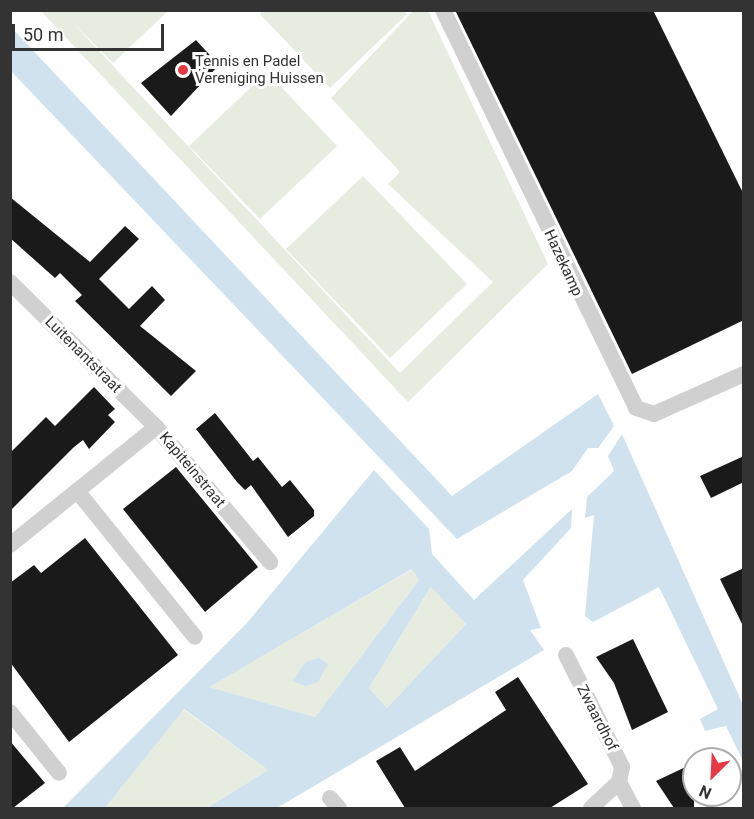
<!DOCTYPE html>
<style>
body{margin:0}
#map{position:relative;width:754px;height:819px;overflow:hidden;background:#fff;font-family:Roboto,sans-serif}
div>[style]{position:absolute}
.green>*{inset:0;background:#e6ecdf}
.water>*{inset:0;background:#cfe2ee}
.building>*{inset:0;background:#1a1a1a}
.minor>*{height:16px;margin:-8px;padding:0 8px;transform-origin:8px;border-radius:8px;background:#d0d0d0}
.dots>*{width:16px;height:16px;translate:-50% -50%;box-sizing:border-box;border:3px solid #fff;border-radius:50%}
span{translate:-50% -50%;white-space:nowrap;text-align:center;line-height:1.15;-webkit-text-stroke:6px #fff;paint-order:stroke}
.poi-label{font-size:15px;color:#333}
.left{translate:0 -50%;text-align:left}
.street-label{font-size:15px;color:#333}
.frame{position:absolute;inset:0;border:12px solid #333;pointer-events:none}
.north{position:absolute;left:682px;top:747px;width:60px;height:60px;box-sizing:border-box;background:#fff;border:2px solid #adadad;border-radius:50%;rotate:204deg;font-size:16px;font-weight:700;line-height:24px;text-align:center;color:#333}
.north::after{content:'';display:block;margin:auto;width:21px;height:27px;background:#e63946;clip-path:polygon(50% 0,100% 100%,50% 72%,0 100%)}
.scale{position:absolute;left:12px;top:24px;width:152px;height:27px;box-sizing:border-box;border:3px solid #333;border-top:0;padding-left:8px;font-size:18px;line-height:21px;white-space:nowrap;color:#333;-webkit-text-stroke:4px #fff;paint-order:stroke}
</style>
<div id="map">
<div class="green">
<div style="clip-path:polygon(264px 10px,404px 10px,407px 14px,330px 88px,260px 14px)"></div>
<div style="clip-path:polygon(41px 11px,168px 11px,113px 63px,72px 22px,400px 373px,493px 282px,388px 184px,400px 172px,331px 98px,413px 11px,428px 11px,548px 264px,408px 402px)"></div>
<div style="clip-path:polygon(267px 72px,337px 146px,260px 219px,189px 146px)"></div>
<div style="clip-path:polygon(363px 176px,467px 284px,390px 358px,286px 249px)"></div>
<div style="clip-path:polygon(413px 569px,419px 580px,315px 717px,208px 687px)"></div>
<div style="clip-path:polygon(432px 586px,466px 624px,387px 708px,369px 688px)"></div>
<div style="clip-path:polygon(183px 709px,268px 770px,207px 808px,105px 808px)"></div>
</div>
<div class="water">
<div style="clip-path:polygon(11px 27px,452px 496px,598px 394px,614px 426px,598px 448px,588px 448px,572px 471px,457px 539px,11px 71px)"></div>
<div style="clip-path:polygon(622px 434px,743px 705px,743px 761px,726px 726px,705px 731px,700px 719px,718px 709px,659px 587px,593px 622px,585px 616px,594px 515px,585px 518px,587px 497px,614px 471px,608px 456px)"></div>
<div style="clip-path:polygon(evenodd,374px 470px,429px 529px,432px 554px,474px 600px,572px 509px,571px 528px,523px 580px,541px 628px,530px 630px,544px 650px,277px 808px,207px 808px,268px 770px,184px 709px,105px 808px,63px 808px,247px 623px,374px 470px,412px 569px,419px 580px,315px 717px,209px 687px,412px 569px,374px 470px,431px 587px,466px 624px,387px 708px,369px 688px,431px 587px)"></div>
<div style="clip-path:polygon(319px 658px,328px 664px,318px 682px,305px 686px,292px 681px,306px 662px)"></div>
</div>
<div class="building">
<div style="clip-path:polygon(455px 10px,653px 10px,744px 195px,744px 320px,632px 374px)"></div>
<div style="clip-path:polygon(196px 40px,219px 65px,171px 116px,141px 83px)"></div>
<div style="clip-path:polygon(10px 197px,90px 262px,125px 226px,139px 239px,99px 279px,129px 309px,152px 286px,165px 300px,140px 326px,196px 371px,171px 396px,75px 301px,82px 295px,60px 273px,55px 278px,10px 238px)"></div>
<div style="clip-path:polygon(94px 387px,115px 409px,108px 415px,115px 422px,89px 449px,83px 440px,74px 447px,10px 511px,10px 453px,46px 417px,55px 426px)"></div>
<div style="clip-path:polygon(215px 413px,253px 461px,258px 457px,282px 487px,290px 480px,314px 510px,314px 516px,288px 537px,251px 485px,245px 490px,237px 482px,196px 429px)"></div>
<div style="clip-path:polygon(744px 456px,744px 482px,711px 498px,700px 476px)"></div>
<div style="clip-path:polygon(176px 467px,258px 567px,205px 612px,123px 509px)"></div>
<div style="clip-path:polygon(85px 538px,178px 655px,69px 742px,10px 662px,10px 583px,34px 565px,41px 573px)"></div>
<div style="clip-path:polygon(744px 568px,744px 628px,720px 579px)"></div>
<div style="clip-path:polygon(633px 639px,668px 712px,632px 730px,614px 683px,596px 657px)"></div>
<div style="clip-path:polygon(518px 677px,588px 784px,550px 808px,405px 808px,376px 761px,400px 747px,415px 771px,506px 710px,495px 692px)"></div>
<div style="clip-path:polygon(10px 741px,45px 783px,13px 808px,10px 808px)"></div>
<div style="clip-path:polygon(694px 763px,694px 808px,674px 808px,656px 781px)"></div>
</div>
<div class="minor">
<div style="left:443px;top:10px;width:442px;rotate:64.1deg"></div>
<div style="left:636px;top:408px;width:19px;rotate:18deg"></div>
<div style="left:654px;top:414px;width:98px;rotate:-24deg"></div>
<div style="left:10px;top:282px;width:206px;rotate:44.8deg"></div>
<div style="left:156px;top:427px;width:177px;rotate:49.8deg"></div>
<div style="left:78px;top:492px;width:186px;rotate:51.1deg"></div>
<div style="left:10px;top:545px;width:188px;rotate:-38.9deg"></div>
<div style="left:566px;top:655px;width:125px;rotate:63.4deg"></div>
<div style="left:622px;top:767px;width:15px;rotate:101deg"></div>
<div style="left:10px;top:712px;width:78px;rotate:51.2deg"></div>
<div style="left:330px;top:798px;width:13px;rotate:48deg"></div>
<div style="left:591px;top:808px;width:38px;rotate:-43deg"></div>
<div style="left:619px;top:782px;width:30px;rotate:62deg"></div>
</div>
<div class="dots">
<div style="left:183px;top:70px;background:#e63946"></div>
</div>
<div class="poi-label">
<span class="left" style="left:195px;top:70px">Tennis en Padel<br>Vereniging Huissen</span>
</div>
<div class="street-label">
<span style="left:563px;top:263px;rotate:65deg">Hazekamp</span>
<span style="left:83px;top:355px;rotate:45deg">Luitenantstraat</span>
<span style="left:192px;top:470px;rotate:50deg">Kapiteinstraat</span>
<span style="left:597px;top:718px;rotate:63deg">Zwaardhof</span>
</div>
<div class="frame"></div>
<div class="north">N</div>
<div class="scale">50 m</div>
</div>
